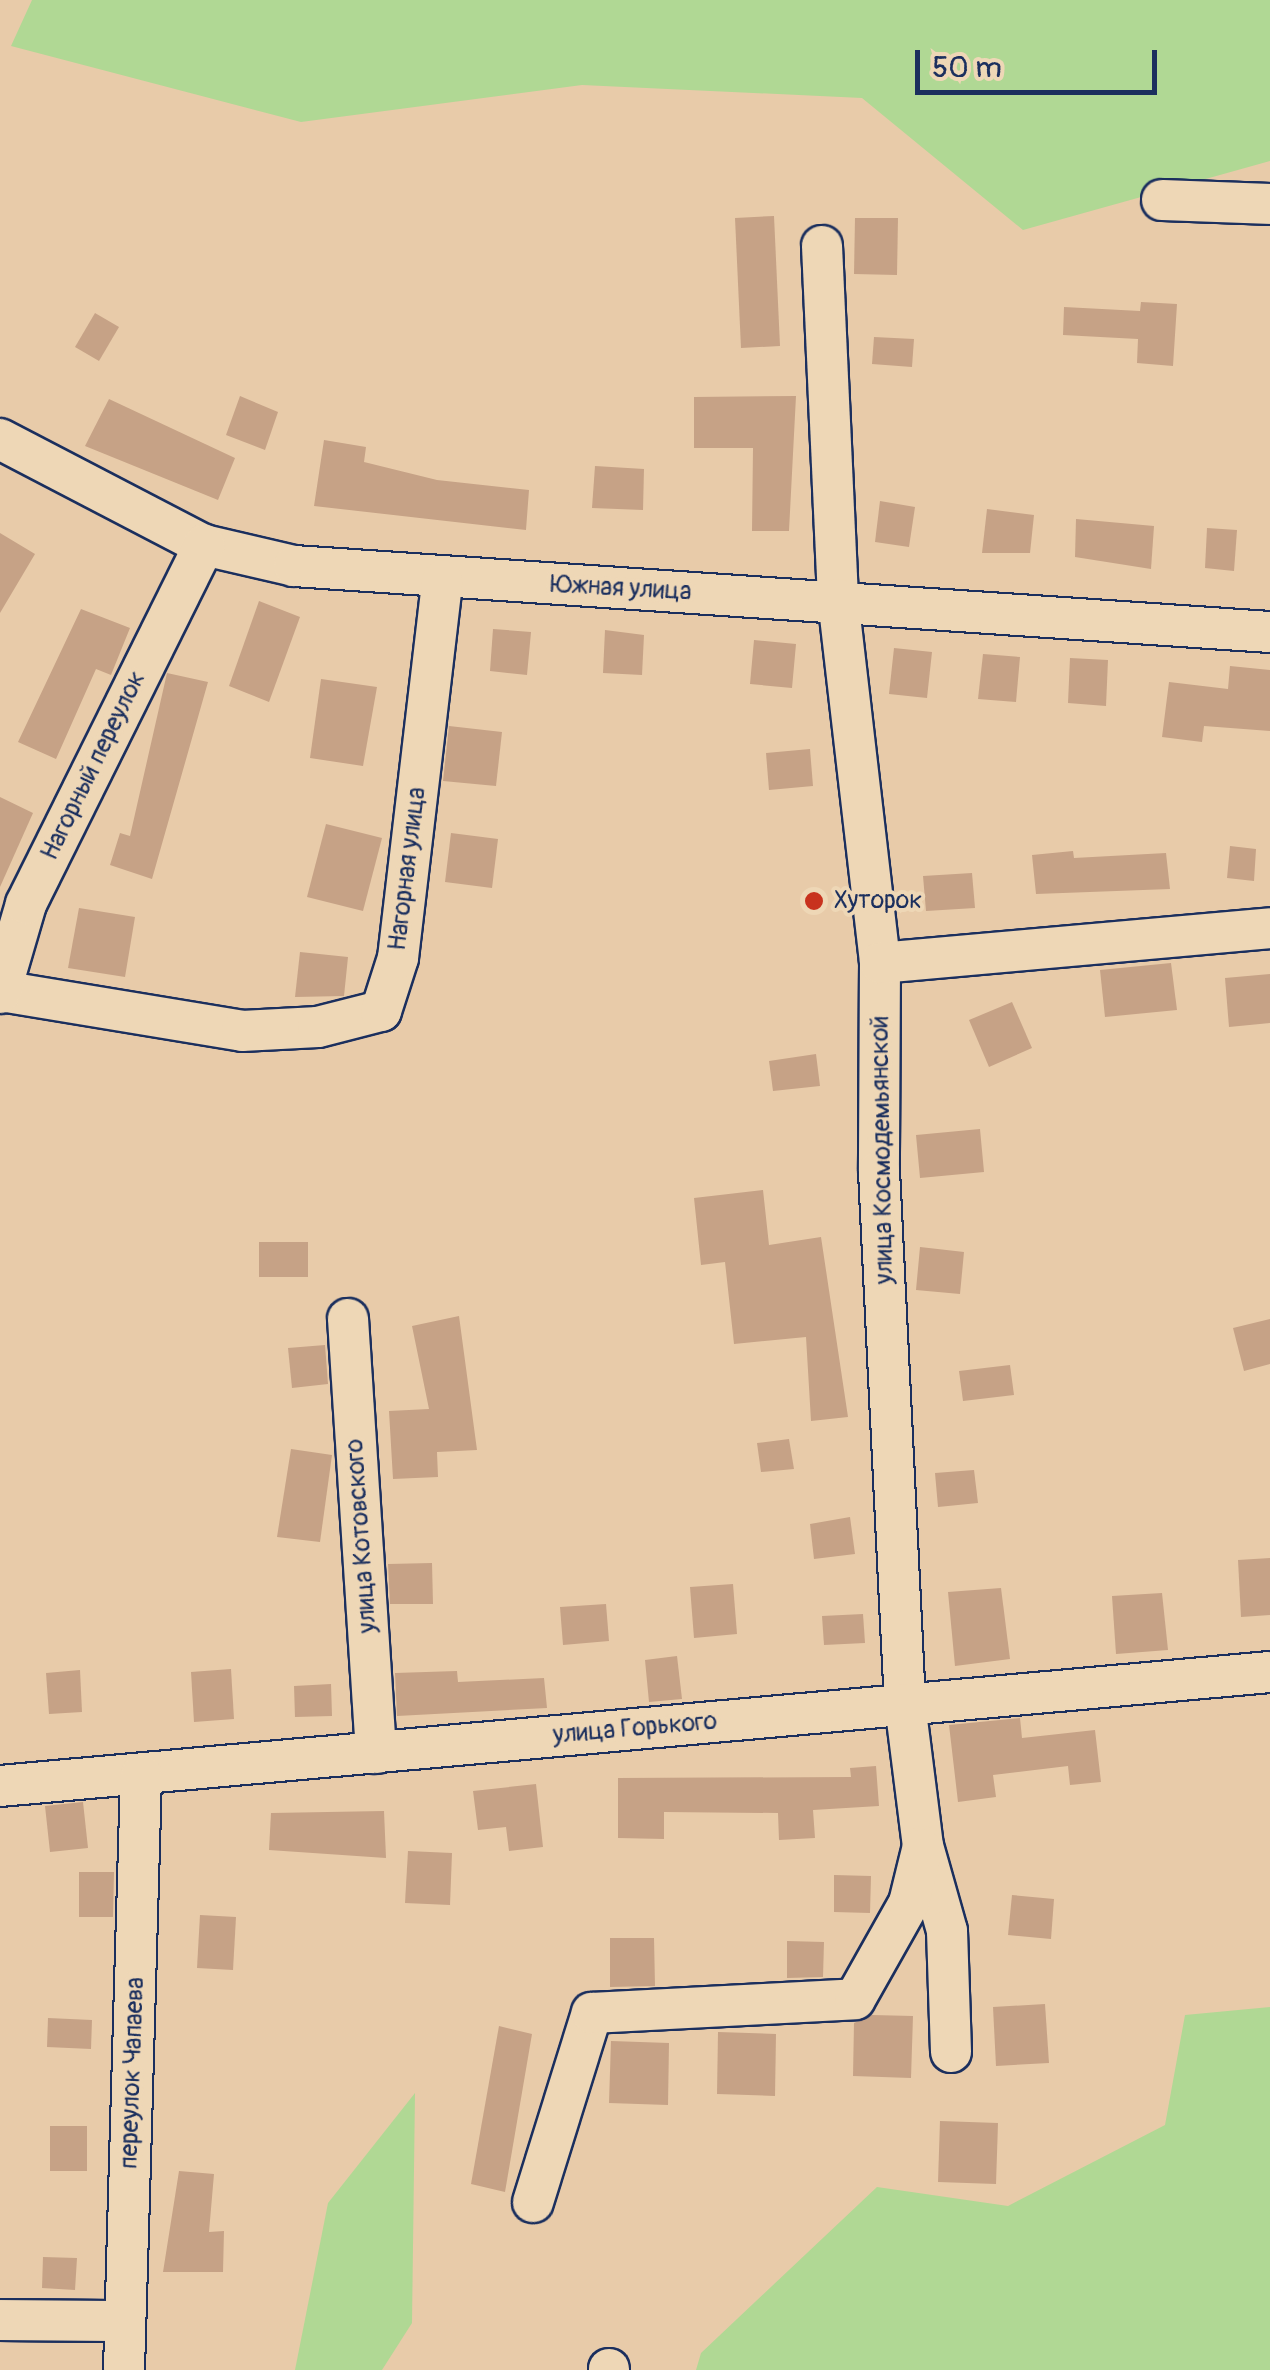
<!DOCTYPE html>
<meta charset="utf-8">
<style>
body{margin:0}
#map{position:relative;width:1270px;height:2370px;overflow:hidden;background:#e8cba9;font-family:Pangolin,sans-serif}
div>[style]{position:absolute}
.green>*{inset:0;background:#b0d894}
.building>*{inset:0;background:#c6a286}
.roads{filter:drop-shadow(2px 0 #1b2f5e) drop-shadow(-2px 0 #1b2f5e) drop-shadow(0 2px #1b2f5e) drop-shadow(0 -2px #1b2f5e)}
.street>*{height:40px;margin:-20px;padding:0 20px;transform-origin:20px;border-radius:20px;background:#eed7b6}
.dots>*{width:28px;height:28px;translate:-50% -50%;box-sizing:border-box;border:5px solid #eed7b6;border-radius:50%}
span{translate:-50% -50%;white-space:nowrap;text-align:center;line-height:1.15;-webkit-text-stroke:8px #eed7b6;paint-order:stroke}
.street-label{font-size:25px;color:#1b2f5e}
.poi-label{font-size:25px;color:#1b2f5e}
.left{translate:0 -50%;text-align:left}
.scale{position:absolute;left:915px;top:50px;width:242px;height:45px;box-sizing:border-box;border:5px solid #1b2f5e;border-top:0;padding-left:12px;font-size:30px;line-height:35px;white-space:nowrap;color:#1b2f5e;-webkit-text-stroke:8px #eed7b6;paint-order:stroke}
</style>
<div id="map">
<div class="green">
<div style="clip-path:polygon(32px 0,1270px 0,1270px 161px,1023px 230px,862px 98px,582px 85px,301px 122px,11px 46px)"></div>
<div style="clip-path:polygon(1270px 2007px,1270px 2370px,696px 2370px,701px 2353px,877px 2187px,1008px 2206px,1165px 2125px,1185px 2015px)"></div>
<div style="clip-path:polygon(415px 2093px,412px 2323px,382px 2370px,295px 2370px,328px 2203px)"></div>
</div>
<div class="building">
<div style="clip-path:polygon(774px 216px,780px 346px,741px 348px,735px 218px)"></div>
<div style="clip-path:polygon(855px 218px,898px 218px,897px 275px,854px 274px)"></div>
<div style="clip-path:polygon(1141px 302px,1177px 304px,1173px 366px,1137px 363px,1138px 339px,1063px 335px,1064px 307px,1140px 311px)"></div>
<div style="clip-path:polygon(95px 313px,119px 327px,99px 361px,75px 347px)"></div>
<div style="clip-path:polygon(874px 337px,914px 339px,912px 367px,872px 364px)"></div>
<div style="clip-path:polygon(240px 396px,278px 412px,265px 450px,226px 435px)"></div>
<div style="clip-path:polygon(796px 396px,789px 531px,752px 531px,753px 448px,694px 448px,694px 397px)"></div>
<div style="clip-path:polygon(109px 399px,235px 458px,218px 500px,85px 446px)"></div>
<div style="clip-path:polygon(324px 440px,366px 447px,364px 462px,437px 480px,529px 490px,526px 530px,314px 506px)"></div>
<div style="clip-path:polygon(595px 466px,644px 469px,643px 510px,592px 508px)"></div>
<div style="clip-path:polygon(880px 501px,915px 507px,909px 547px,875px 542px)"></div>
<div style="clip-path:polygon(987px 509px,1034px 515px,1030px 553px,982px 553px)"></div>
<div style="clip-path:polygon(1076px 519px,1154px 526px,1151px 569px,1075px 557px)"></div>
<div style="clip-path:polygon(1207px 528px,1237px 530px,1234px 571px,1205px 568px)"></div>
<div style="clip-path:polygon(0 533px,35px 554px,0 613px)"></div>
<div style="clip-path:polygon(259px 601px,300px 617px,269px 702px,229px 686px)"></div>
<div style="clip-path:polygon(81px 609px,130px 628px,111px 675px,96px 669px,56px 759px,18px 742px)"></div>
<div style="clip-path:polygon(493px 629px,531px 632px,527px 675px,490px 671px)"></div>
<div style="clip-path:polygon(605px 630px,644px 635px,642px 675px,603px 673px)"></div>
<div style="clip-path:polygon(754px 640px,796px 644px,792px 688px,750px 684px)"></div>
<div style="clip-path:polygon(894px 648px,932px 652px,927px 698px,889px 694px)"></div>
<div style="clip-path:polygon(983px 654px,1020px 657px,1016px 702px,978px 699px)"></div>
<div style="clip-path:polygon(1070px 658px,1108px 660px,1106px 706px,1068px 703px)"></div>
<div style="clip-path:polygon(1230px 666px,1270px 670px,1270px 731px,1204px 726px,1202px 742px,1162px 737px,1169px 682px,1228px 689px)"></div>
<div style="clip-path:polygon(167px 673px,208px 682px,152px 879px,110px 865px,120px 833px,130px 836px)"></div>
<div style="clip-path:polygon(321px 679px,377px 687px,363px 766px,310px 758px)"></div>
<div style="clip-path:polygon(449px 726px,502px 732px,496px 786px,443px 781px)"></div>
<div style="clip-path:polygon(810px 749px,813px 786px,769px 790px,766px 753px)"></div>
<div style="clip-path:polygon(0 797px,33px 813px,0 887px)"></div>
<div style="clip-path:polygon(326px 824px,382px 838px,363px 911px,307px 897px)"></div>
<div style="clip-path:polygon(451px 833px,498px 839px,492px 888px,445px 882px)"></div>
<div style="clip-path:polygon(1230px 846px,1256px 849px,1254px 881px,1227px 878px)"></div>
<div style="clip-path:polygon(1073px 851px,1074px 858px,1166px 853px,1170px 889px,1036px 894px,1032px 855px)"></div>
<div style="clip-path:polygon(972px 873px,975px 908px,926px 911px,923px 876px)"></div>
<div style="clip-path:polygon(79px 908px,135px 917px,125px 977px,68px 968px)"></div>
<div style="clip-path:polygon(300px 952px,348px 957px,344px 996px,295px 997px)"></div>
<div style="clip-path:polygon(1171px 963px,1177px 1010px,1105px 1017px,1100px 970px)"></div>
<div style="clip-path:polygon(1270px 974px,1270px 1023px,1229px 1027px,1225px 978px)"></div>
<div style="clip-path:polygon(1012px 1002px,1032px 1048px,989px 1067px,969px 1020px)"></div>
<div style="clip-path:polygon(816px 1054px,820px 1086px,773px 1091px,769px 1061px)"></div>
<div style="clip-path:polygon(980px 1129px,984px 1172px,920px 1178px,916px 1135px)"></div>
<div style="clip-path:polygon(763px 1190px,769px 1245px,821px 1237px,848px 1417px,811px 1421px,806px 1337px,734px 1344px,725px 1262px,701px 1265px,694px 1198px)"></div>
<div style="clip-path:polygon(259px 1242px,308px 1242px,308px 1277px,259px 1277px)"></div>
<div style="clip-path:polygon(920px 1247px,964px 1252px,960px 1294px,916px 1290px)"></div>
<div style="clip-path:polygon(459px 1316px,477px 1450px,437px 1452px,438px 1477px,393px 1479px,389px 1411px,429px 1409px,412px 1326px)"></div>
<div style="clip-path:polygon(1270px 1319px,1270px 1364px,1244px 1371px,1233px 1328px)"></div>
<div style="clip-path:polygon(325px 1345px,328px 1384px,292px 1388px,288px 1348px)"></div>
<div style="clip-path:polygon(1010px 1365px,1014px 1395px,963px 1401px,959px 1371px)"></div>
<div style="clip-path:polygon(789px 1439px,794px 1469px,761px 1472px,757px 1443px)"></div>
<div style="clip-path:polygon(291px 1449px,332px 1455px,320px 1542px,277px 1537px)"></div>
<div style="clip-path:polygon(974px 1470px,978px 1503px,938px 1507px,935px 1473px)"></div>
<div style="clip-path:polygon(850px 1517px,855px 1554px,814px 1559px,810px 1524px)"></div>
<div style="clip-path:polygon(1270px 1558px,1270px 1615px,1241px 1617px,1238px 1560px)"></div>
<div style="clip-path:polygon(432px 1563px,433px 1604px,390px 1604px,388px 1564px)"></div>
<div style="clip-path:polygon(733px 1584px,737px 1634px,694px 1638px,690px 1587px)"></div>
<div style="clip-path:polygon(1001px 1588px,1010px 1659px,955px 1666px,948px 1592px)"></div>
<div style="clip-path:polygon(1162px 1593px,1168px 1650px,1116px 1654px,1112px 1596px)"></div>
<div style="clip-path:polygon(606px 1604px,609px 1641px,563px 1645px,560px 1607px)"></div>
<div style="clip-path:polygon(863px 1614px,865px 1643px,824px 1645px,822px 1616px)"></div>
<div style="clip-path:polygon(677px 1656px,682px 1699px,649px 1702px,645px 1660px)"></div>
<div style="clip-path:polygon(231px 1669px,234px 1719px,194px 1722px,191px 1672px)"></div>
<div style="clip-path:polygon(80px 1670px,82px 1712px,49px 1714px,46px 1673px)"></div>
<div style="clip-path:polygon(457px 1671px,458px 1682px,544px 1678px,547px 1708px,397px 1716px,395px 1673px)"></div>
<div style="clip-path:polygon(331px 1684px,332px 1716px,295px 1717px,294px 1686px)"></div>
<div style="clip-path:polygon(1020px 1718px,1022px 1738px,1095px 1730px,1101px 1782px,1070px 1785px,1068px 1766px,993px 1775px,996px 1797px,958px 1802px,949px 1725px)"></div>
<div style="clip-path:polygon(876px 1766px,879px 1806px,813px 1810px,815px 1838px,779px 1840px,778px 1813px,664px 1812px,664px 1839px,618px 1838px,618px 1778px,851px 1777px,850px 1768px)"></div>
<div style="clip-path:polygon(536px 1784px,543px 1847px,509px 1851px,506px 1827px,478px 1830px,473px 1791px)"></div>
<div style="clip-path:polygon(83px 1802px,88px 1848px,50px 1852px,45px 1806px)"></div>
<div style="clip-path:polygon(384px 1811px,386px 1858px,269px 1850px,271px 1813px)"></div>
<div style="clip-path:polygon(408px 1851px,452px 1853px,450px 1905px,405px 1903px)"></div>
<div style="clip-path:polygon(79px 1872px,114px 1872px,113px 1917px,79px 1917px)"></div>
<div style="clip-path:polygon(834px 1875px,871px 1876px,870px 1913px,834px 1912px)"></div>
<div style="clip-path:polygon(1012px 1895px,1054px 1899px,1051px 1939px,1008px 1935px)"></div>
<div style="clip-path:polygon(200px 1915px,236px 1917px,233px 1970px,197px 1968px)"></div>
<div style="clip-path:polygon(610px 1938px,654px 1938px,655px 1986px,610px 1987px)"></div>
<div style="clip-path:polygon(787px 1941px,824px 1942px,823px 1977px,787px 1978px)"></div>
<div style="clip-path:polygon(1045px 2004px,1049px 2063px,996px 2066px,993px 2007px)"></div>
<div style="clip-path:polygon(872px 2015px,913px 2016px,911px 2078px,853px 2076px,854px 2023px)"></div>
<div style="clip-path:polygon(48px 2018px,92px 2020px,91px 2049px,47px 2047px)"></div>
<div style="clip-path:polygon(499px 2026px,532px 2034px,505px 2192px,471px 2184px)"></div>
<div style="clip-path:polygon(718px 2032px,776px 2034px,775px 2096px,717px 2094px)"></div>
<div style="clip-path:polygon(611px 2041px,669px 2043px,668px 2105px,609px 2103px)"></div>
<div style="clip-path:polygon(940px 2121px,998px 2123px,996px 2184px,938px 2182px)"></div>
<div style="clip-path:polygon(50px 2126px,87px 2126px,87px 2171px,50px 2171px)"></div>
<div style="clip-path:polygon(179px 2171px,214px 2174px,209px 2232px,224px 2231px,223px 2272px,163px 2272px)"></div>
<div style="clip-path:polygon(43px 2257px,77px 2258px,75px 2290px,42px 2288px)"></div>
</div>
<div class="roads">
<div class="street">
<div style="left:1162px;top:200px;width:108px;rotate:2.1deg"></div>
<div style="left:822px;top:246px;width:353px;rotate:87.4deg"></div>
<div style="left:838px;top:599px;width:366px;rotate:83.4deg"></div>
<div style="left:880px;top:963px;width:208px;rotate:90.3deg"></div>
<div style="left:879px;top:1171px;width:534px;rotate:87.21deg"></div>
<div style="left:905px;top:1704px;width:143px;rotate:82.8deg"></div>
<div style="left:923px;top:1846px;width:88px;rotate:74.2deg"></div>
<div style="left:947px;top:1931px;width:121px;rotate:88.1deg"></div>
<div style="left:0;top:439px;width:230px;rotate:27.5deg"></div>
<div style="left:204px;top:545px;width:92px;rotate:13.1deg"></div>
<div style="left:294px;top:566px;width:978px;rotate:3.87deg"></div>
<div style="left:880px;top:963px;width:392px;rotate:-5.1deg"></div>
<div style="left:1px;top:991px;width:244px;rotate:9.4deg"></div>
<div style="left:242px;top:1031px;width:76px;rotate:-3deg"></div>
<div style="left:318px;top:1027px;width:65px;rotate:-14.3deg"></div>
<div style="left:381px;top:1011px;width:56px;rotate:-72.2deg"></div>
<div style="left:398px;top:958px;width:380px;rotate:-83.3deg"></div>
<div style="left:0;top:993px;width:93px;rotate:-73.7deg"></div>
<div style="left:26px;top:904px;width:401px;rotate:-63.6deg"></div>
<div style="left:348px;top:1319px;width:435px;rotate:86.3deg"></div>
<div style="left:0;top:1786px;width:1275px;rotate:-5.13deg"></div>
<div style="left:533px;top:2202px;width:198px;rotate:-72.7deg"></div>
<div style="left:592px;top:2013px;width:263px;rotate:-3deg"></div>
<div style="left:855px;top:1999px;width:110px;rotate:-60.6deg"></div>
<div style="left:909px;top:1903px;width:55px;rotate:-76.2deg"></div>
<div style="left:0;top:2320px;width:121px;rotate:0.5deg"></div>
<div style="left:609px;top:2369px;width:1px;rotate:90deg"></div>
<div style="left:124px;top:2370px;width:595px;rotate:-88.36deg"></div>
</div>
</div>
<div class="dots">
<div style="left:814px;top:901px;background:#c8321e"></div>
</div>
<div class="street-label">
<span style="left:621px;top:589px;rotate:3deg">Южная улица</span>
<span style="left:94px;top:766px;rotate:-64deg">Нагорный переулок</span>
<span style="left:408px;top:869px;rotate:-83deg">Нагорная улица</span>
<span style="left:883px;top:1150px;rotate:-91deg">улица Космодемьянской</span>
<span style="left:362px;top:1536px;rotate:-94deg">улица Котовского</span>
<span style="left:635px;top:1729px;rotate:-5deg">улица Горького</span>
<span style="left:133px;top:2073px;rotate:-88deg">переулок Чапаева</span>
</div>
<div class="poi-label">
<span class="left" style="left:834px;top:901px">Хуторок</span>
</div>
<div class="scale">50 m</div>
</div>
